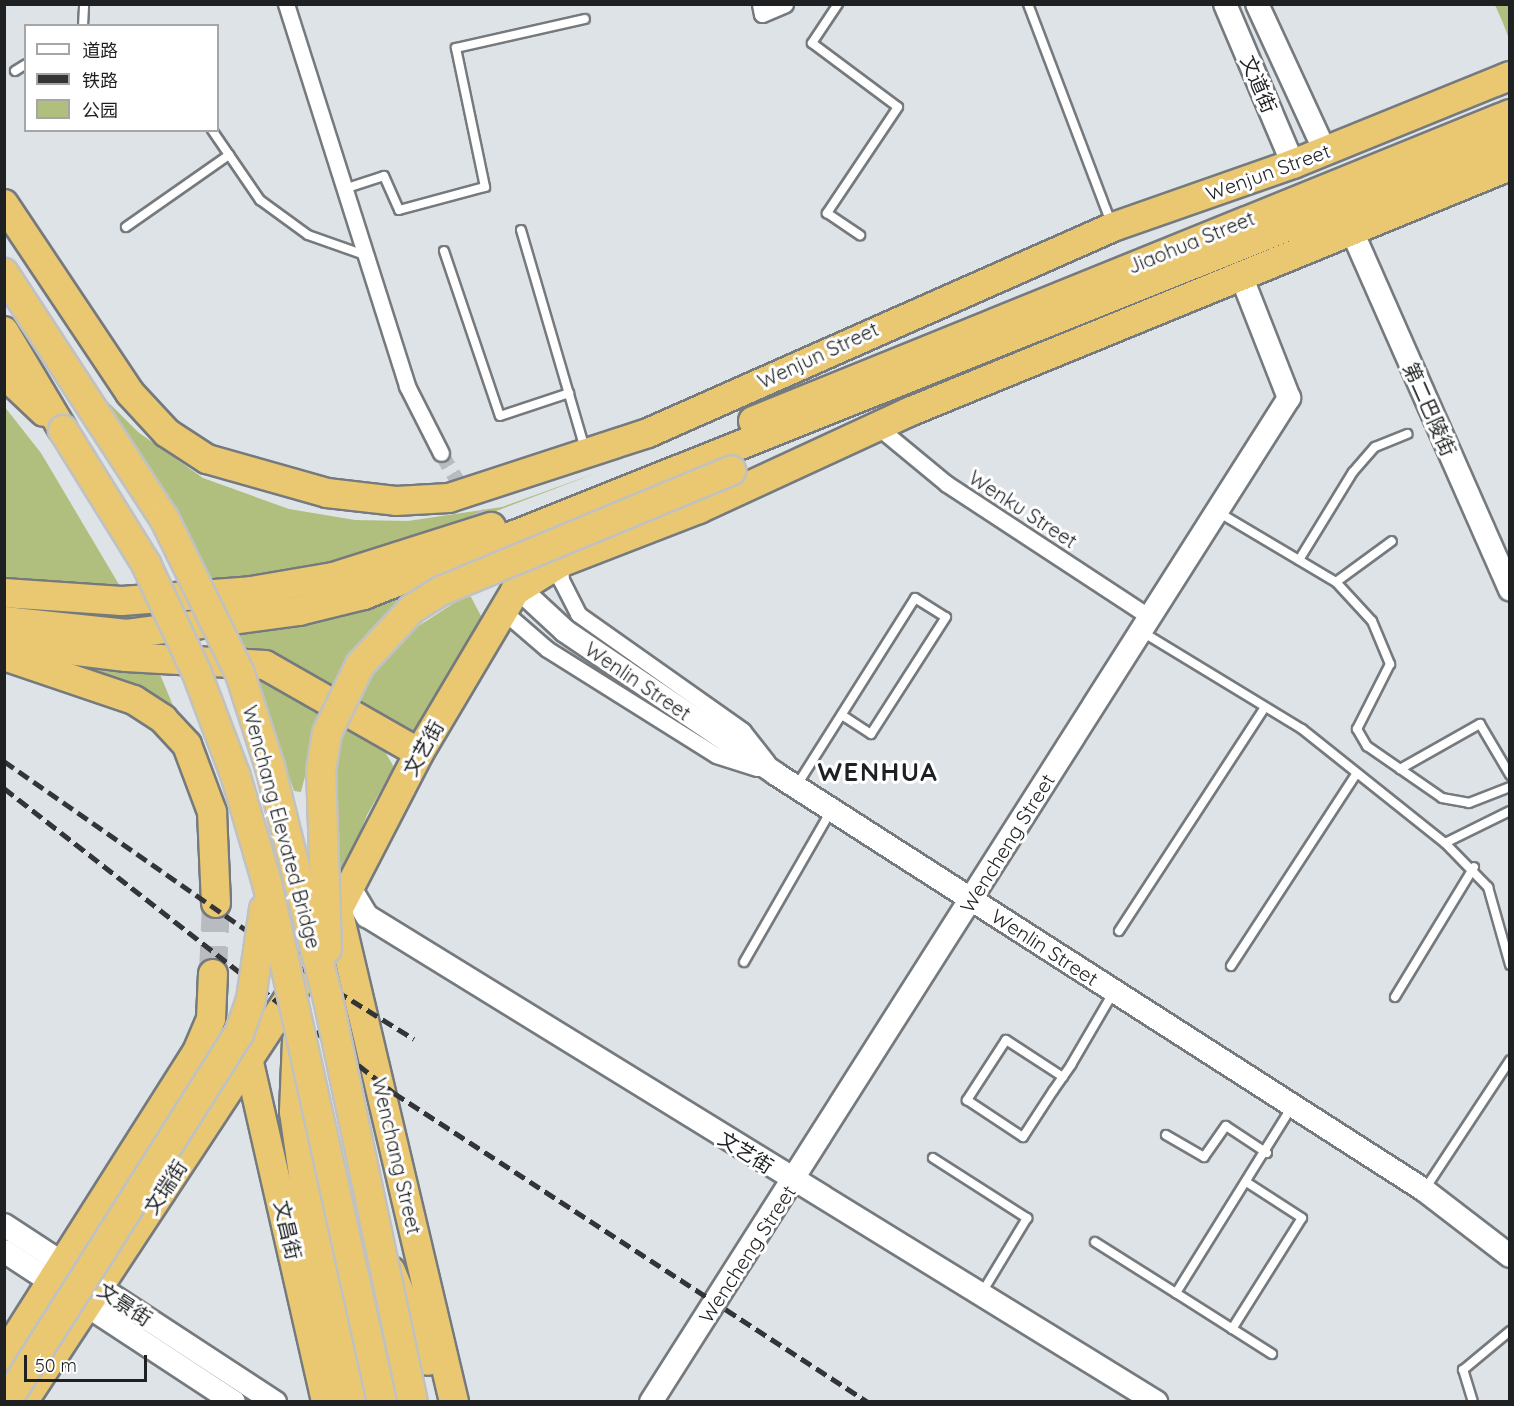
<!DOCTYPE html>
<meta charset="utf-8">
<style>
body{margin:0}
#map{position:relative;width:1514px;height:1406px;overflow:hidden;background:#dee3e8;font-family:Quicksand,"Noto Sans SC",sans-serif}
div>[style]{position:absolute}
.green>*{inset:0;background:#b0bf7d}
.street-tunnel>*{height:15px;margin-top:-7.5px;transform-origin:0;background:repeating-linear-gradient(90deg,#b8bcc0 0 15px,transparent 0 23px)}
.highway-tunnel>*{height:28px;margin-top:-14px;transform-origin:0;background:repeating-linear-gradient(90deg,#b8bcc0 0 28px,transparent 0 42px)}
.roads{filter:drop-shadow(2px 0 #757a7e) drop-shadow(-2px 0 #757a7e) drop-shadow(0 2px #757a7e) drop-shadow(0 -2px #757a7e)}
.lane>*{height:8px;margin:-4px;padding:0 4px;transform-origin:4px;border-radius:4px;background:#fff}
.street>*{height:15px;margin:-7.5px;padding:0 7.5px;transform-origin:7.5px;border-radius:7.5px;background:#fff}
.secondary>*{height:22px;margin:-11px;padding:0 11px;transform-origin:11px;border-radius:11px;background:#fff}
.highway>*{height:28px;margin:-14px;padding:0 14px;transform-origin:14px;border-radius:14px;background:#eac872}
.rail>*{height:4.5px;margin-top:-2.25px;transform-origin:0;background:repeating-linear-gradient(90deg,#323436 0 12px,transparent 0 18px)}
.bridges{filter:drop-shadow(2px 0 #c0c1c1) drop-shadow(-2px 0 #c0c1c1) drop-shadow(0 2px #c0c1c1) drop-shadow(0 -2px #c0c1c1)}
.highway-bridge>*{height:28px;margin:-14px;padding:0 14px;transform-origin:14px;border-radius:14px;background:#eac872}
span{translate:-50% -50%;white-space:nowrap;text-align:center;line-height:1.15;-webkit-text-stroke:6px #fff;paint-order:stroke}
.street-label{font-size:20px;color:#1e2022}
.district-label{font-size:26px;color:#1e2022;font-weight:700;letter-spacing:1.5px}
.frame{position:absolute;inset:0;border:6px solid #1e2022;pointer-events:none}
.legend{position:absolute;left:24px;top:24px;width:195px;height:108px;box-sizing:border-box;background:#fff;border:2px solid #a5a6a7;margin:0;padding:8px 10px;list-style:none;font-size:18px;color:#1e2022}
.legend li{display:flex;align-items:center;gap:12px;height:30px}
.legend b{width:30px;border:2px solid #a5a6a7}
.scale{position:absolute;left:24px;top:1355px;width:123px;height:27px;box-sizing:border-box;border:3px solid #1e2022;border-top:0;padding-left:8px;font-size:18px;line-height:21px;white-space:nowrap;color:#1e2022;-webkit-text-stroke:4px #fff;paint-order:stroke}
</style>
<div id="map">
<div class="green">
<div style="clip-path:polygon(1495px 5px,1509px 5px,1509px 39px,1503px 23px)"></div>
<div style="clip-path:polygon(106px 400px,138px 432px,203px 478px,289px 509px,355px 520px,408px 521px,502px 507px,599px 472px,362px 562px,216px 586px)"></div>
<div style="clip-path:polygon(4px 406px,41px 453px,124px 593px,5px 585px)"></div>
<div style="clip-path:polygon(479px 564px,410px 597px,378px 624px,334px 686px,287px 662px,242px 649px,235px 632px)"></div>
<div style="clip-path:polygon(465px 596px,471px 597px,481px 616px,482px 632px,416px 739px,354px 698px,406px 634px)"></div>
<div style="clip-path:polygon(56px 663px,157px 667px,184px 732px)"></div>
<div style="clip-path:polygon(254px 674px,323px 707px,301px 792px,294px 791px)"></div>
<div style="clip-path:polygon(344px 722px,385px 752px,394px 767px,367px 815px,336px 894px,325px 799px)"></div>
</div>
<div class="street-tunnel">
<div style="left:441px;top:453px;width:93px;rotate:59deg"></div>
</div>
<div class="highway-tunnel">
<div style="left:213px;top:974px;width:71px;rotate:-87.6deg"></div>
</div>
<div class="roads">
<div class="lane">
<div style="left:838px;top:4px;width:47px;rotate:123.7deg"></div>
<div style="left:812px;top:43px;width:107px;rotate:36.7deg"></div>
<div style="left:898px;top:107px;width:128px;rotate:123.8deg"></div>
<div style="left:827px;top:213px;width:40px;rotate:34deg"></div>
<div style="left:1028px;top:4px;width:234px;rotate:69.2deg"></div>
<div style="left:83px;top:26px;width:22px;rotate:-87deg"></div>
<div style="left:15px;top:71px;width:13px;rotate:-32deg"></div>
<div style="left:212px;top:130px;width:85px;rotate:55.6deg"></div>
<div style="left:260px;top:200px;width:59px;rotate:36.1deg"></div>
<div style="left:308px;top:235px;width:57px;rotate:19.4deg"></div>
<div style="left:344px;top:189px;width:42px;rotate:-18deg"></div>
<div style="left:384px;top:176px;width:37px;rotate:66deg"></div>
<div style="left:399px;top:210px;width:89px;rotate:-15deg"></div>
<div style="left:485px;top:187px;width:142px;rotate:-101.8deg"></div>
<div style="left:456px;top:48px;width:132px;rotate:-12.7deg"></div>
<div style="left:126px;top:227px;width:126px;rotate:-35deg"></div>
<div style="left:521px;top:230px;width:228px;rotate:73.7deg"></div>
<div style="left:444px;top:251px;width:174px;rotate:71.3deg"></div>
<div style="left:500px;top:416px;width:73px;rotate:-18.4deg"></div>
<div style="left:1218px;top:512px;width:137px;rotate:30.7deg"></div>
<div style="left:1336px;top:582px;width:53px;rotate:47.3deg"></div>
<div style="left:1372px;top:621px;width:47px;rotate:67.3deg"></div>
<div style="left:1390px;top:664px;width:73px;rotate:116.9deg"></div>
<div style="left:1357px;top:729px;width:20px;rotate:60deg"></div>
<div style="left:1367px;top:746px;width:91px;rotate:34.7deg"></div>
<div style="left:1442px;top:798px;width:27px;rotate:10deg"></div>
<div style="left:1469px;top:803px;width:44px;rotate:-21.3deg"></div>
<div style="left:1299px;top:560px;width:103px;rotate:-58.5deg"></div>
<div style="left:1353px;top:472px;width:33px;rotate:-49deg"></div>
<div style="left:1375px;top:447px;width:35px;rotate:-22deg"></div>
<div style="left:1336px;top:582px;width:69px;rotate:-36.2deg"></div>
<div style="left:1144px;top:633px;width:185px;rotate:31.3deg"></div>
<div style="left:1302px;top:729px;width:183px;rotate:38.6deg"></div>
<div style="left:1445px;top:843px;width:72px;rotate:-26.2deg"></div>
<div style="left:1400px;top:769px;width:92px;rotate:-29.4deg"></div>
<div style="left:1480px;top:724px;width:59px;rotate:59.5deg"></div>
<div style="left:797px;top:785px;width:221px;rotate:-57.7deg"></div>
<div style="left:915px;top:598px;width:36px;rotate:32deg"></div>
<div style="left:946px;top:617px;width:139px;rotate:122.7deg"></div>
<div style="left:871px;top:734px;width:35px;rotate:-147deg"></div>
<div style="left:1445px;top:843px;width:62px;rotate:45.7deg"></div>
<div style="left:1488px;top:887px;width:81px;rotate:74.2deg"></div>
<div style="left:1119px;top:931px;width:267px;rotate:-56.9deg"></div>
<div style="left:744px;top:962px;width:174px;rotate:-60.1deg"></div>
<div style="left:1231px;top:966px;width:230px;rotate:-56.9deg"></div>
<div style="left:1395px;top:997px;width:152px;rotate:-58.7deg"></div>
<div style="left:1063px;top:1077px;width:68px;rotate:-147deg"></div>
<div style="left:1006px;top:1040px;width:72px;rotate:123deg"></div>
<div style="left:967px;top:1100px;width:67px;rotate:33.5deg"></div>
<div style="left:1023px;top:1137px;width:55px;rotate:-56.9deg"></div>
<div style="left:1053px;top:1091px;width:32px;rotate:-55deg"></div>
<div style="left:1071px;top:1065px;width:83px;rotate:-59.7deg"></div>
<div style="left:1166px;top:1135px;width:44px;rotate:30.1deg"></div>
<div style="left:1204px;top:1157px;width:38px;rotate:-55deg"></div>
<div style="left:1226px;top:1126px;width:49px;rotate:33.4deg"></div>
<div style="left:933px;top:1158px;width:112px;rotate:32.6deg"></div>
<div style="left:1027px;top:1218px;width:85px;rotate:121.1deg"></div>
<div style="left:1425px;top:1189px;width:154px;rotate:-56.6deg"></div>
<div style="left:1095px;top:1242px;width:96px;rotate:32.2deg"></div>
<div style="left:1232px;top:1329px;width:131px;rotate:-57.8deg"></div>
<div style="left:1302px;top:1218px;width:64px;rotate:-147.1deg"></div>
<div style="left:1272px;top:1354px;width:114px;rotate:-147.6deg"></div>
<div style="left:1176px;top:1293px;width:218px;rotate:-58.1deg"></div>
<div style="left:1473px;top:1402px;width:34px;rotate:-107deg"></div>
<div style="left:1463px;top:1370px;width:61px;rotate:-39.7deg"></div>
</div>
<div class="street">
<div style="left:286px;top:4px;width:401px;rotate:72.4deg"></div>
<div style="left:407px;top:386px;width:75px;rotate:63.1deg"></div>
<div style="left:760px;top:4px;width:10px;rotate:79deg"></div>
<div style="left:762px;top:14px;width:25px;rotate:-23deg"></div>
<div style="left:878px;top:427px;width:89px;rotate:39.6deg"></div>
<div style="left:947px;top:484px;width:244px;rotate:33.3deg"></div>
<div style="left:560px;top:563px;width:17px;rotate:87deg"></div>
<div style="left:561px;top:580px;width:38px;rotate:63deg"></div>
<div style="left:578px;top:614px;width:202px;rotate:35.3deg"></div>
<div style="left:743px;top:731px;width:39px;rotate:52deg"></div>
<div style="left:503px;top:611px;width:58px;rotate:40.8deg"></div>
<div style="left:547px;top:649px;width:199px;rotate:32.1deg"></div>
<div style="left:716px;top:755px;width:43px;rotate:17.6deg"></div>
</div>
<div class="secondary">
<div style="left:1225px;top:4px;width:174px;rotate:67deg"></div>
<div style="left:1257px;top:4px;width:162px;rotate:65.2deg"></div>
<div style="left:1351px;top:229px;width:394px;rotate:66.2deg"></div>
<div style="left:524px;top:593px;width:56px;rotate:42.8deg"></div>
<div style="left:565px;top:631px;width:255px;rotate:34.1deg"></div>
<div style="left:776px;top:774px;width:770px;rotate:32.7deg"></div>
<div style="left:1424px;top:1190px;width:108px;rotate:37.5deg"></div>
<div style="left:350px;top:888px;width:33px;rotate:59deg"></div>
<div style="left:367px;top:916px;width:927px;rotate:31.63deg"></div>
<div style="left:4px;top:1225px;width:324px;rotate:33.2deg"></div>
<div style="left:4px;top:1251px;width:275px;rotate:33.3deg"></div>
<div style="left:651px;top:1402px;width:1190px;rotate:-57.57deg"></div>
<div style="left:1289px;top:398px;width:134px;rotate:-111.4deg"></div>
</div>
<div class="highway">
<div style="left:4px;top:204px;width:227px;rotate:56.3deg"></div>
<div style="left:130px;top:393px;width:54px;rotate:47.2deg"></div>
<div style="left:167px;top:433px;width:48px;rotate:33deg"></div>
<div style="left:207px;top:459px;width:125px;rotate:15.8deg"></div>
<div style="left:327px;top:493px;width:69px;rotate:6.6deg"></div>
<div style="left:396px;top:501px;width:53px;rotate:-3.2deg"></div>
<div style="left:449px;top:498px;width:209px;rotate:-18.1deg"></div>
<div style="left:648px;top:433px;width:509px;rotate:-23.89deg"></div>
<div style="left:1113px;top:227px;width:191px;rotate:-19.3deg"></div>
<div style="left:1293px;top:164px;width:234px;rotate:-22.1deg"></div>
<div style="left:4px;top:331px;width:115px;rotate:59.2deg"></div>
<div style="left:4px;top:374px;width:55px;rotate:43.5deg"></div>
<div style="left:753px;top:421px;width:817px;rotate:-22.07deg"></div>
<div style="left:4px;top:593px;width:118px;rotate:3.9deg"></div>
<div style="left:122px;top:601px;width:129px;rotate:-4.4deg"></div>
<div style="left:251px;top:591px;width:83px;rotate:-9.7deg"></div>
<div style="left:333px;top:577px;width:166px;rotate:-17.6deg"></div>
<div style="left:4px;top:621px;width:124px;rotate:6deg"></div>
<div style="left:127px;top:634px;width:174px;rotate:-7.6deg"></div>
<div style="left:299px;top:611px;width:67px;rotate:-13.8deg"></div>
<div style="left:364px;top:595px;width:1234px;rotate:-21.74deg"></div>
<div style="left:4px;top:642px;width:123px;rotate:7deg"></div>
<div style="left:126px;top:657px;width:139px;rotate:3.3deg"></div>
<div style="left:265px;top:665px;width:177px;rotate:29.7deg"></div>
<div style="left:4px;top:656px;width:137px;rotate:18.7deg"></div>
<div style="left:134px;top:700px;width:35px;rotate:33deg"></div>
<div style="left:163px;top:719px;width:35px;rotate:47deg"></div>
<div style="left:187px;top:745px;width:72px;rotate:69.5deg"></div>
<div style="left:212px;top:812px;width:91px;rotate:87.5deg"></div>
<div style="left:338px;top:910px;width:505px;rotate:76.73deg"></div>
<div style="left:297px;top:1040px;width:72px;rotate:92.4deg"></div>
<div style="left:294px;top:1112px;width:70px;rotate:81.8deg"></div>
<div style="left:304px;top:1181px;width:226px;rotate:77.7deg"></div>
<div style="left:248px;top:1058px;width:353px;rotate:77.2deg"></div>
<div style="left:391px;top:1271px;width:97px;rotate:67.7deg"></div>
<div style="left:4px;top:1356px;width:360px;rotate:-57.6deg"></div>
<div style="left:197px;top:1052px;width:36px;rotate:-67deg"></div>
<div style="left:211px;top:1019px;width:45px;rotate:-87.5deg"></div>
<div style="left:23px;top:1402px;width:515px;rotate:-56.65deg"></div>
<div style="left:306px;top:972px;width:246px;rotate:-62.7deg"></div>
<div style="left:419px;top:753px;width:188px;rotate:-59.3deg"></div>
<div style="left:515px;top:591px;width:53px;rotate:-31.9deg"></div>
<div style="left:560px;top:563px;width:149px;rotate:-21.2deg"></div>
<div style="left:699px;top:509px;width:231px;rotate:-24.8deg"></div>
<div style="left:909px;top:412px;width:649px;rotate:-22.26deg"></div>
</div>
</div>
<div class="rail">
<div style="left:4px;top:761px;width:368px;rotate:34.9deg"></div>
<div style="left:306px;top:972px;width:127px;rotate:31.8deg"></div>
<div style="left:4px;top:788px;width:495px;rotate:38deg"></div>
<div style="left:394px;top:1093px;width:566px;rotate:33.1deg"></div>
</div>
<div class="bridges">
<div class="highway-bridge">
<div style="left:4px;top:273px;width:293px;rotate:56.9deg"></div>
<div style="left:164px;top:518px;width:174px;rotate:64deg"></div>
<div style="left:240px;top:674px;width:98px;rotate:72.1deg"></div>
<div style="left:270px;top:767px;width:239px;rotate:76deg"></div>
<div style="left:328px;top:999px;width:412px;rotate:78.1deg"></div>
<div style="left:63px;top:430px;width:158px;rotate:58.2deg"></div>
<div style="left:146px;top:564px;width:118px;rotate:65deg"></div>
<div style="left:196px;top:671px;width:113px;rotate:69.3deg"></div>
<div style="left:236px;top:777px;width:110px;rotate:73.7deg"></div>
<div style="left:267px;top:883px;width:532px;rotate:77.51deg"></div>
<div style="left:327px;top:949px;width:178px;rotate:-91.9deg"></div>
<div style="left:321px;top:771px;width:38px;rotate:-81deg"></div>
<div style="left:327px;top:733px;width:76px;rotate:-64.1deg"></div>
<div style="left:360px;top:665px;width:76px;rotate:-47.1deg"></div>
<div style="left:412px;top:609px;width:36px;rotate:-32deg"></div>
<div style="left:443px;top:590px;width:312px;rotate:-22.5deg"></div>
<div style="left:6px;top:1402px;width:436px;rotate:-57.7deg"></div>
<div style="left:239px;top:1034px;width:37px;rotate:-71deg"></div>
<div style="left:251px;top:999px;width:91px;rotate:-81.8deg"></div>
</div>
</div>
<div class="street-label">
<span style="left:1259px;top:84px;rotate:67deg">文道街</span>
<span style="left:1268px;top:172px;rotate:-20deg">Wenjun Street</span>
<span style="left:1191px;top:242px;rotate:-22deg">Jiaohua Street</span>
<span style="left:818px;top:355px;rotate:-25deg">Wenjun Street</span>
<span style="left:1430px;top:409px;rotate:66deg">第二巴陵街</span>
<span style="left:1023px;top:509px;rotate:33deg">Wenku Street</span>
<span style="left:638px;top:681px;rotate:34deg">Wenlin Street</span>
<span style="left:423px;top:748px;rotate:-61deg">文艺街</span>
<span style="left:282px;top:827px;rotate:75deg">Wenchang Elevated Bridge</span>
<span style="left:1007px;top:843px;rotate:-58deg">Wencheng Street</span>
<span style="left:1045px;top:947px;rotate:33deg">Wenlin Street</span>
<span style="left:746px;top:1152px;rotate:32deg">文艺街</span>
<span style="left:397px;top:1156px;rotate:77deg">Wenchang Street</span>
<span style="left:165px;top:1187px;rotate:-57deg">文瑞街</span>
<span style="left:288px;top:1230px;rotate:77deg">文昌街</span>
<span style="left:747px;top:1254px;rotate:-57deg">Wencheng Street</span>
<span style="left:125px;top:1304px;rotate:33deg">文景街</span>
</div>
<div class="district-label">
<span style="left:878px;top:772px">WENHUA</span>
</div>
<div class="frame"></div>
<ul class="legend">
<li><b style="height:8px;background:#fff"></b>道路</li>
<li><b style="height:8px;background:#323436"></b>铁路</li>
<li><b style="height:16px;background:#b0bf7d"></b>公园</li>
</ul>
<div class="scale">50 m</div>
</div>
